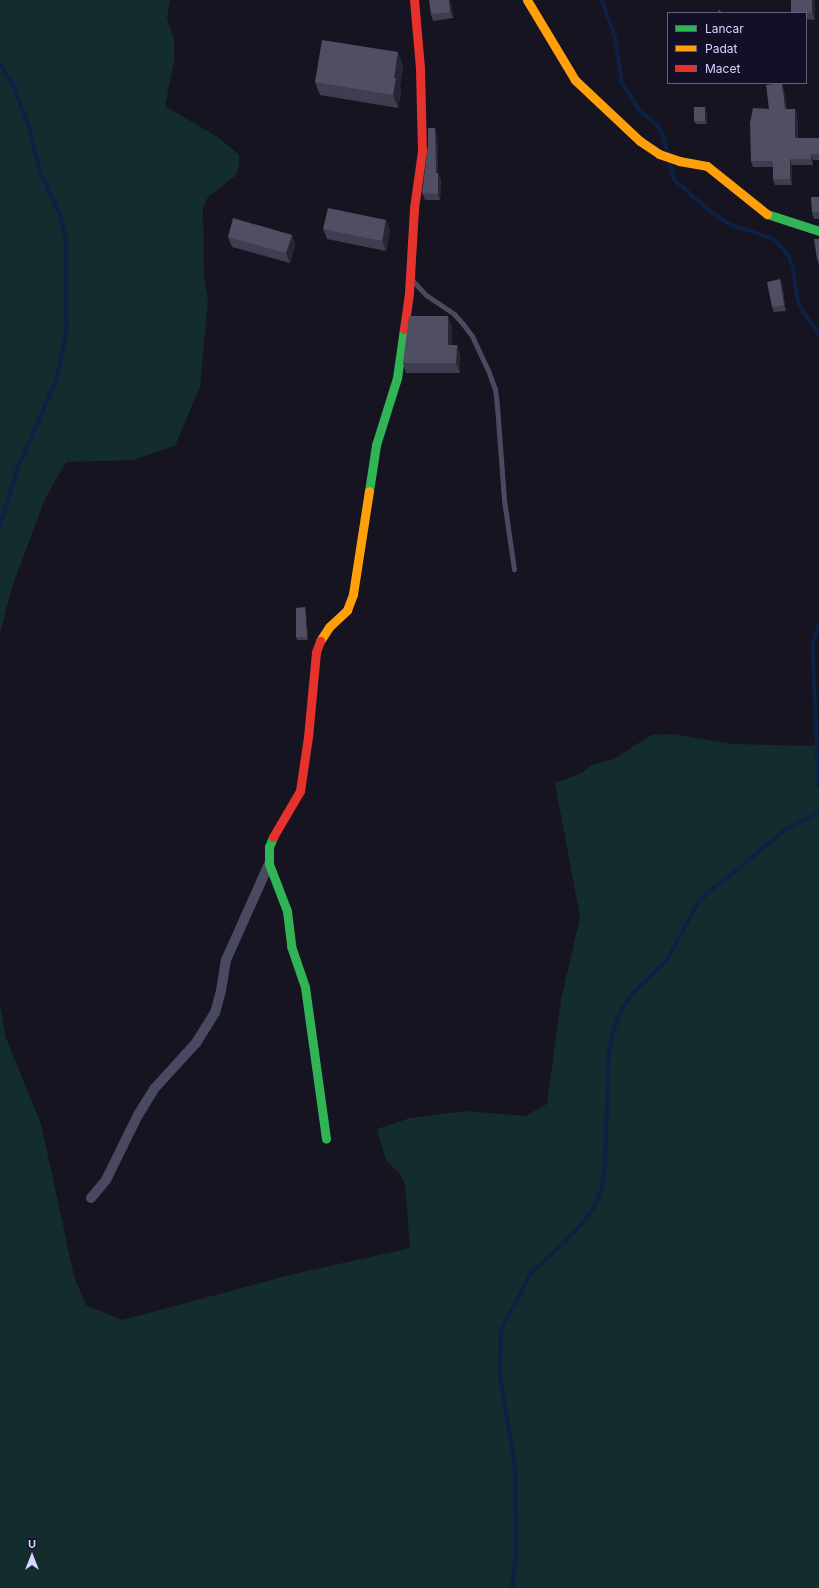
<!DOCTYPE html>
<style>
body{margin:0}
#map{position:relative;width:819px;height:1588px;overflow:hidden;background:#161421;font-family:Inter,sans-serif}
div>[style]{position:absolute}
.green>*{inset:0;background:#132c2d}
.stream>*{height:3.5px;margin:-1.75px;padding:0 1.75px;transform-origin:1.75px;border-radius:1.75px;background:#0d2144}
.lane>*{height:5px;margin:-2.5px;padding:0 2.5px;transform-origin:2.5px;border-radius:2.5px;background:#4a4962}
.street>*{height:10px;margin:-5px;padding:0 5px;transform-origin:5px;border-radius:5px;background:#4a4962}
.fast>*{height:9px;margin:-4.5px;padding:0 4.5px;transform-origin:4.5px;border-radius:4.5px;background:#30b455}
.slow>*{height:9px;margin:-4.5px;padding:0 4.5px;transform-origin:4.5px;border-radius:4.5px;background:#ff9f0a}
.jam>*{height:9px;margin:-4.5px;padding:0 4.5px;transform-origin:4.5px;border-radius:4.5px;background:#e5322d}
.wall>*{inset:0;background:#403d50}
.shaded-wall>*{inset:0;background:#282635}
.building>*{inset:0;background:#504e63}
span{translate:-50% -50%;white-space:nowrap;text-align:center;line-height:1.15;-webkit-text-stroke:3.5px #130f26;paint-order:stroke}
.legend{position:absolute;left:667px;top:12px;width:140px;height:72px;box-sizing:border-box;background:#130f26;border:1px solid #625e7d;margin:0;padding:5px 7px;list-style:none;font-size:12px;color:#d9d4ff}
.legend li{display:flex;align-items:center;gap:8px;height:20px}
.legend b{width:20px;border:1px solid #625e7d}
.north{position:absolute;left:12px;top:1536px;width:40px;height:40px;-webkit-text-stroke:3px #130f26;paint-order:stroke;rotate:0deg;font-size:11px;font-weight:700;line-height:16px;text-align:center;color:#d9d4ff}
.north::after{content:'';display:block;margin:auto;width:14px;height:18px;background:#d9d4ff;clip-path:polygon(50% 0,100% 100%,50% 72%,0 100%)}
</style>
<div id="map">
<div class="green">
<div style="clip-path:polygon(0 0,170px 0,167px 18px,174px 40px,174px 62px,165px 106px,219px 138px,239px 155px,239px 166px,235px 176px,208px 197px,203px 207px,204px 278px,208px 300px,200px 387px,175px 446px,133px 460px,66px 462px,45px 499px,12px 587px,0 633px)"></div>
<div style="clip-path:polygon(673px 734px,732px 744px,816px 746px,819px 751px,819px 1588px,0 1588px,0 1004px,6px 1038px,41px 1124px,74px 1276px,86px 1305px,122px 1320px,294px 1274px,410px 1248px,405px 1185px,400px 1174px,386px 1160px,377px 1129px,410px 1118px,465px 1111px,525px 1116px,547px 1104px,561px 1000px,580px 917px,555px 783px,582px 773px,591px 765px,614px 759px,651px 735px)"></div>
</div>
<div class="stream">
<div style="left:602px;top:0;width:37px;rotate:70deg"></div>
<div style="left:615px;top:35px;width:48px;rotate:81.5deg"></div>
<div style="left:622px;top:82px;width:36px;rotate:58deg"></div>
<div style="left:641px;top:112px;width:21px;rotate:39deg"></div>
<div style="left:657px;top:125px;width:12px;rotate:59deg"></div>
<div style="left:663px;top:135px;width:19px;rotate:74deg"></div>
<div style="left:0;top:64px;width:24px;rotate:57deg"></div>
<div style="left:13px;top:84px;width:45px;rotate:69.1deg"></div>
<div style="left:29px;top:126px;width:46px;rotate:76.3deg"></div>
<div style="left:40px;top:171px;width:47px;rotate:65.1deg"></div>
<div style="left:60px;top:214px;width:24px;rotate:75deg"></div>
<div style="left:66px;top:237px;width:95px;rotate:89.4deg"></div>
<div style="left:67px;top:332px;width:49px;rotate:101.8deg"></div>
<div style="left:57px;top:380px;width:97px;rotate:113.7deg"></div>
<div style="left:18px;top:469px;width:61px;rotate:107.2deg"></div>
<div style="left:670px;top:161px;width:18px;rotate:77deg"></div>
<div style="left:674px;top:179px;width:48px;rotate:41.6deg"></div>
<div style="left:710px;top:211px;width:23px;rotate:34deg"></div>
<div style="left:729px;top:224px;width:47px;rotate:18.4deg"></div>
<div style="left:774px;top:239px;width:11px;rotate:45deg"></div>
<div style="left:782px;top:247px;width:11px;rotate:52deg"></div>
<div style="left:789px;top:256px;width:12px;rotate:70deg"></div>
<div style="left:793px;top:267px;width:33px;rotate:81deg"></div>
<div style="left:798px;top:300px;width:12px;rotate:66deg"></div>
<div style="left:803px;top:311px;width:27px;rotate:54deg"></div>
<div style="left:819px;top:626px;width:20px;rotate:108deg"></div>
<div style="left:813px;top:645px;width:141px;rotate:87.6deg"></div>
<div style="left:512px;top:1588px;width:32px;rotate:-83deg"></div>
<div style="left:516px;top:1556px;width:90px;rotate:-90.6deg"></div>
<div style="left:515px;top:1466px;width:91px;rotate:-99.5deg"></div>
<div style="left:500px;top:1376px;width:46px;rotate:-88.8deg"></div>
<div style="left:501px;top:1330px;width:64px;rotate:-62.2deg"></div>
<div style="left:531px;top:1273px;width:45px;rotate:-42.3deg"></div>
<div style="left:564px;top:1243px;width:22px;rotate:-47deg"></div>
<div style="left:579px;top:1227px;width:23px;rotate:-52deg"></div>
<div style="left:593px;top:1209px;width:22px;rotate:-66deg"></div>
<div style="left:602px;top:1189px;width:24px;rotate:-83deg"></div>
<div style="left:605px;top:1165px;width:114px;rotate:-88deg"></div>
<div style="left:609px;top:1051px;width:23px;rotate:-77deg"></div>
<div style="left:614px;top:1029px;width:22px;rotate:-68deg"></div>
<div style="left:622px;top:1009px;width:22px;rotate:-54deg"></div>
<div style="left:635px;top:991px;width:42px;rotate:-43.1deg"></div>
<div style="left:666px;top:962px;width:67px;rotate:-61.5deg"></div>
<div style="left:698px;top:903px;width:23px;rotate:-45deg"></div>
<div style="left:714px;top:887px;width:21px;rotate:-35deg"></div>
<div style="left:731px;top:875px;width:70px;rotate:-39.8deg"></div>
<div style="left:785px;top:830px;width:38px;rotate:-28deg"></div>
</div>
<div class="lane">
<div style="left:412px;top:280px;width:21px;rotate:47deg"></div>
<div style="left:426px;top:295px;width:34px;rotate:34deg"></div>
<div style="left:454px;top:314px;width:13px;rotate:48deg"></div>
<div style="left:463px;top:324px;width:15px;rotate:53deg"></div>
<div style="left:472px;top:336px;width:38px;rotate:65deg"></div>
<div style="left:488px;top:370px;width:20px;rotate:70deg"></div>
<div style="left:495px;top:389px;width:17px;rotate:83deg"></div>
<div style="left:497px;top:406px;width:94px;rotate:85.7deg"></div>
<div style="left:504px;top:500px;width:70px;rotate:81.8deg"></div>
</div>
<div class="street">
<div style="left:91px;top:1198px;width:23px;rotate:-50deg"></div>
<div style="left:106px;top:1180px;width:72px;rotate:-63.8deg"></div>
<div style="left:138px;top:1115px;width:31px;rotate:-58deg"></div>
<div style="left:154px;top:1089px;width:62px;rotate:-47.6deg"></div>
<div style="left:196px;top:1043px;width:36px;rotate:-58deg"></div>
<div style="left:215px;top:1013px;width:23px;rotate:-75deg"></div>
<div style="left:221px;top:991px;width:31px;rotate:-81deg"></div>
<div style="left:226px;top:960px;width:105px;rotate:-65.9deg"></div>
</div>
<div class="fast">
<div style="left:767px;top:214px;width:55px;rotate:18.1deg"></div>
<div style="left:369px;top:491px;width:47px;rotate:-81.3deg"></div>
<div style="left:376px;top:445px;width:70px;rotate:-72.6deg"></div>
<div style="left:397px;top:378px;width:49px;rotate:-81.9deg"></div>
<div style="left:273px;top:837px;width:11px;rotate:112deg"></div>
<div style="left:269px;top:847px;width:17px;rotate:90deg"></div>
<div style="left:269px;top:864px;width:50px;rotate:69deg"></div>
<div style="left:287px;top:911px;width:35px;rotate:83deg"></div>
<div style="left:291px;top:946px;width:43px;rotate:71.1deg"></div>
<div style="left:305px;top:987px;width:153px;rotate:82.1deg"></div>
</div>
<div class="slow">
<div style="left:527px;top:0;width:93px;rotate:59deg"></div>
<div style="left:575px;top:80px;width:89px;rotate:43.2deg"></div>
<div style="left:640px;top:141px;width:23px;rotate:34deg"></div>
<div style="left:659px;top:154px;width:21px;rotate:19deg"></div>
<div style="left:679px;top:161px;width:28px;rotate:10deg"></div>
<div style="left:707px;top:166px;width:77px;rotate:38.7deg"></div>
<div style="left:320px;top:641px;width:17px;rotate:-57deg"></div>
<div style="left:329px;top:627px;width:25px;rotate:-43deg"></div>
<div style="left:347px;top:610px;width:17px;rotate:-69deg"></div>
<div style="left:353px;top:594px;width:104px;rotate:-81.2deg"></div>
</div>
<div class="jam">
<div style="left:404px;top:329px;width:36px;rotate:-82deg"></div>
<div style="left:409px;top:293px;width:85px;rotate:-86.6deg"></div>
<div style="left:414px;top:208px;width:58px;rotate:-82deg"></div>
<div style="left:422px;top:151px;width:83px;rotate:-91.4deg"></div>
<div style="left:420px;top:68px;width:68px;rotate:-95deg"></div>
<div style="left:273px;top:837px;width:53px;rotate:-59.6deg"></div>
<div style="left:300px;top:791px;width:55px;rotate:-81.6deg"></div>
<div style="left:308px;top:737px;width:85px;rotate:-84.6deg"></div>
<div style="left:316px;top:652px;width:12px;rotate:-70deg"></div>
</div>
<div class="wall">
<div style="clip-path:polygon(791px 0,815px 3px,815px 20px,806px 19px,806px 13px,791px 13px)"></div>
<div style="clip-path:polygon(451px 2px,453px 18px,433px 21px,431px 14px)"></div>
<div style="clip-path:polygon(403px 66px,400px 86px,401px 91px,398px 108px,320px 95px,315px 82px)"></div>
<div style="clip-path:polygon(784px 90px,787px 109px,795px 109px,797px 115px,798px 138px,819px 138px,819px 160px,813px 160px,813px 165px,792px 165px,792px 185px,775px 185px,773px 179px,773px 167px,753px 167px,751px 161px,769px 109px)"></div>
<div style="clip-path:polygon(705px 107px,706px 110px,707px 124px,696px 124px,694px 121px)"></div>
<div style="clip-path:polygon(435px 128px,437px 135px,438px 173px,441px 180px,440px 200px,425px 200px,422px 193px)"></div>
<div style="clip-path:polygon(819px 197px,819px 219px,814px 219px,812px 212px)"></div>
<div style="clip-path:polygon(323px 229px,390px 230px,386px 251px,327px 239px)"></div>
<div style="clip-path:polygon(292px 235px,295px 245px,290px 263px,232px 247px,228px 237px)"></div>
<div style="clip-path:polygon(819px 239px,819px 266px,817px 259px)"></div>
<div style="clip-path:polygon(780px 279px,782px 284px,786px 311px,774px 312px,772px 307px)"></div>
<div style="clip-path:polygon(452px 326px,452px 345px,457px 345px,460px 355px,460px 373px,406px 373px,403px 363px)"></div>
<div style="clip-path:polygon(305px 607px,306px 611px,308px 640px,297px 640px,296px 637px)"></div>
</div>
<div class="shaded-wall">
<div style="clip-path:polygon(449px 0,450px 0,451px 2px,453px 18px,450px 12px)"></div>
<div style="clip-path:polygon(812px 0,814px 0,815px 3px,815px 20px,812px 13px)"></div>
<div style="clip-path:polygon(398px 52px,403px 66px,400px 86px,401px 91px,398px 108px,393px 95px,394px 78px)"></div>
<div style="clip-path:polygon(782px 83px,784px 90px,788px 115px,785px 109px)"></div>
<div style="clip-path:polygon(705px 107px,706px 110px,707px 124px,705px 121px)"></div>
<div style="clip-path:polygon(795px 109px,797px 115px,798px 145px,795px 138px)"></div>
<div style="clip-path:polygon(435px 128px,437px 135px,438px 180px,436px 173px)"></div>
<div style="clip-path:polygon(811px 154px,813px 160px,813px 165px,811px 159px)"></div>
<div style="clip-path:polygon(790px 159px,792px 165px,792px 185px,790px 179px)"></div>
<div style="clip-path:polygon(438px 173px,441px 180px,440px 200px,438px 194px)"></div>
<div style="clip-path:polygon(386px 220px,390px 230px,386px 251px,382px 241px)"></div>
<div style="clip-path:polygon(292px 235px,295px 245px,290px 263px,286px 253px)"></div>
<div style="clip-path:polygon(780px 279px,782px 284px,786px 311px,784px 305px)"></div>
<div style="clip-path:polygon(448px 316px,452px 326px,452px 355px,448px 345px)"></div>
<div style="clip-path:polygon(457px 345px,460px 355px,460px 373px,456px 363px)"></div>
<div style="clip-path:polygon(305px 607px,306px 611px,308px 640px,307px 637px)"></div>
</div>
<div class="building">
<div style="clip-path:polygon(429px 0,449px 0,450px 12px,431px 14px)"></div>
<div style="clip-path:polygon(791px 0,812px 0,812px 13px,791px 13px)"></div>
<div style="clip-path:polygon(719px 10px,723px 13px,717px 13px)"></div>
<div style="clip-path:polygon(322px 40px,398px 52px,394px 78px,396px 78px,393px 95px,315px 82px)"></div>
<div style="clip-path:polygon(782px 83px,785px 109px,795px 109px,795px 138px,819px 138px,819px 154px,811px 154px,811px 159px,790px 159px,790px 179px,773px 179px,773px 161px,751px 161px,750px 123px,753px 108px,769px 109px,766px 85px)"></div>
<div style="clip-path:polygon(694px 107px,705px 107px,705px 121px,694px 121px)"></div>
<div style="clip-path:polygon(428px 128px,435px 128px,436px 173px,438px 173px,438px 194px,422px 193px,428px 145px)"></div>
<div style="clip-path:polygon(811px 197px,819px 197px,819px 212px,812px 212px)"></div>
<div style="clip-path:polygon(328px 208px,386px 220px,382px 241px,323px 229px)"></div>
<div style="clip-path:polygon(233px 218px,292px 235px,286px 253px,228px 237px)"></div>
<div style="clip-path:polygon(814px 239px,819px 239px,819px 259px,817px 259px)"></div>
<div style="clip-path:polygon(780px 279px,784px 305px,772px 307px,767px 282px)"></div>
<div style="clip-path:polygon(409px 316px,448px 316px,448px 345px,457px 345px,456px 363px,403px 363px)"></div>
<div style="clip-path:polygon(305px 607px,307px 637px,296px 637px,296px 608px)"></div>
</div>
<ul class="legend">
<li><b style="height:5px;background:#30b455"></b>Lancar</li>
<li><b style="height:5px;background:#ff9f0a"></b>Padat</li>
<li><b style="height:5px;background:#e5322d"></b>Macet</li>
</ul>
<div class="north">U</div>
</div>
